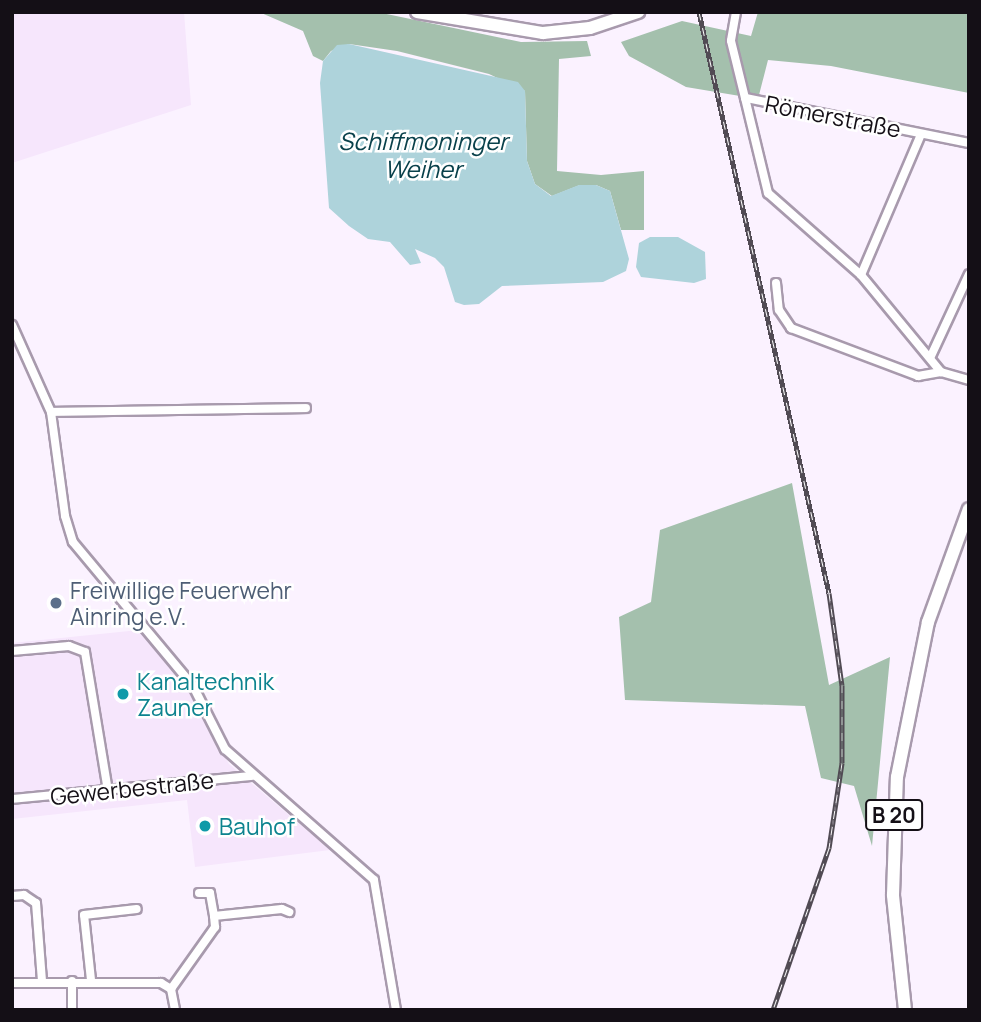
<!DOCTYPE html>
<meta charset="utf-8">
<style>
body{margin:0}
#map{position:relative;width:981px;height:1022px;overflow:hidden;background:#fbf2ff;font-family:Manrope,sans-serif}
div>[style]{position:absolute}
.built>*{inset:0;background:#f6e6fc}
.forest>*{inset:0;background:#a4c0ad}
.water>*{inset:0;background:#aed3db}
.roads{filter:drop-shadow(2px 0 #a89aad) drop-shadow(-2px 0 #a89aad) drop-shadow(0 2px #a89aad) drop-shadow(0 -2px #a89aad)}
.minor>*{height:8px;margin:-4px;padding:0 4px;transform-origin:4px;border-radius:4px;background:#fff}
.primary>*{height:12px;margin:-6px;padding:0 6px;transform-origin:6px;border-radius:6px;background:#fff}
.rail>*{height:5px;margin-top:-2.5px;transform-origin:0;background:repeating-linear-gradient(90deg,#fff 0 8px,#514b54 0 16px);box-sizing:border-box;border-block:2px solid #514b54}
.dots>*{width:19px;height:19px;translate:-50% -50%;box-sizing:border-box;border:4px solid #fff;border-radius:50%}
span{translate:-50% -50%;white-space:nowrap;text-align:center;line-height:1.15;-webkit-text-stroke:5px #fff;paint-order:stroke}
.shield-label span{padding:2px 5px;background:#fff;border:2px solid;border-radius:5px;-webkit-text-stroke-width:0}
.shield-label{font-size:21px;color:#140f16;font-weight:700}
.street-label{font-size:23px;color:#140f16}
.service-label{font-size:23px;color:#4e5e75}
.left{translate:0 -50%;text-align:left}
.culture-label{font-size:23px;color:#0d838f}
.water-label{font-size:24px;color:#09414b;font-style:italic}
.frame{position:absolute;inset:0;border:14px solid #140f16;pointer-events:none}
</style>
<div id="map">
<div class="built">
<div style="clip-path:polygon(12px 12px,184px 12px,191px 105px,12px 163px)"></div>
<div style="clip-path:polygon(139px 630px,184px 681px,229px 764px,330px 850px,195px 867px,187px 800px,12px 819px,12px 643px)"></div>
</div>
<div class="forest">
<div style="clip-path:polygon(259px 12px,377px 12px,521px 42px,587px 41px,591px 56px,559px 59px,557px 171px,601px 175px,644px 171px,644px 230px,621px 230px,610px 191px,596px 185px,580px 185px,552px 196px,535px 184px,527px 161px,525px 91px,489px 74px,397px 51px,349px 44px,331px 51px,323px 61px,313px 56px,303px 31px)"></div>
<div style="clip-path:polygon(758px 12px,969px 12px,969px 93px,831px 66px,768px 60px,758px 99px,686px 87px,629px 56px,621px 42px,682px 21px,751px 36px)"></div>
<div style="clip-path:polygon(792px 483px,829px 685px,890px 657px,872px 846px,854px 786px,821px 778px,805px 706px,625px 700px,619px 617px,651px 602px,660px 530px)"></div>
</div>
<div class="water">
<div style="clip-path:polygon(349px 44px,518px 82px,525px 91px,527px 161px,535px 184px,551px 196px,579px 185px,596px 185px,610px 191px,629px 259px,626px 271px,603px 282px,502px 286px,479px 304px,464px 305px,455px 302px,444px 267px,435px 258px,415px 249px,421px 263px,410px 265px,390px 242px,368px 239px,349px 226px,329px 208px,320px 83px,323px 61px,337px 45px)"></div>
<div style="clip-path:polygon(650px 237px,678px 237px,705px 252px,706px 279px,694px 283px,641px 277px,636px 267px,639px 243px)"></div>
</div>
<div class="roads">
<div class="minor">
<div style="left:736px;top:12px;width:29px;rotate:100deg"></div>
<div style="left:731px;top:41px;width:59px;rotate:76.2deg"></div>
<div style="left:969px;top:143px;width:228px;rotate:-168.6deg"></div>
<div style="left:745px;top:98px;width:98px;rotate:76.4deg"></div>
<div style="left:768px;top:193px;width:124px;rotate:41.4deg"></div>
<div style="left:861px;top:275px;width:126px;rotate:50.5deg"></div>
<div style="left:941px;top:372px;width:29px;rotate:16deg"></div>
<div style="left:861px;top:275px;width:153px;rotate:-66.9deg"></div>
<div style="left:776px;top:283px;width:27px;rotate:84deg"></div>
<div style="left:779px;top:310px;width:22px;rotate:56deg"></div>
<div style="left:791px;top:328px;width:136px;rotate:20.7deg"></div>
<div style="left:918px;top:376px;width:23px;rotate:-10deg"></div>
<div style="left:12px;top:325px;width:95px;rotate:65.9deg"></div>
<div style="left:51px;top:412px;width:105px;rotate:82.3deg"></div>
<div style="left:65px;top:516px;width:27px;rotate:73deg"></div>
<div style="left:73px;top:542px;width:187px;rotate:50.2deg"></div>
<div style="left:193px;top:686px;width:71px;rotate:63.1deg"></div>
<div style="left:225px;top:749px;width:198px;rotate:41.3deg"></div>
<div style="left:374px;top:880px;width:132px;rotate:80.4deg"></div>
<div style="left:931px;top:356px;width:90px;rotate:-65.1deg"></div>
<div style="left:51px;top:412px;width:255px;rotate:-0.9deg"></div>
<div style="left:12px;top:651px;width:57px;rotate:-5deg"></div>
<div style="left:69px;top:646px;width:17px;rotate:21deg"></div>
<div style="left:85px;top:652px;width:141px;rotate:80.6deg"></div>
<div style="left:12px;top:799px;width:241px;rotate:-5.5deg"></div>
<div style="left:199px;top:893px;width:11px"></div>
<div style="left:210px;top:893px;width:23px;rotate:80deg"></div>
<div style="left:12px;top:896px;width:12px;rotate:-5deg"></div>
<div style="left:24px;top:895px;width:14px;rotate:34deg"></div>
<div style="left:36px;top:903px;width:78px;rotate:85.6deg"></div>
<div style="left:91px;top:980px;width:65px;rotate:-96.1deg"></div>
<div style="left:84px;top:915px;width:53px;rotate:-6.5deg"></div>
<div style="left:72px;top:981px;width:29px;rotate:90deg"></div>
<div style="left:12px;top:983px;width:149px"></div>
<div style="left:161px;top:983px;width:12px;rotate:31deg"></div>
<div style="left:171px;top:989px;width:21px;rotate:79deg"></div>
<div style="left:171px;top:989px;width:76px;rotate:-54.6deg"></div>
<div style="left:215px;top:927px;width:11px;rotate:-95deg"></div>
<div style="left:214px;top:916px;width:68px;rotate:-5.9deg"></div>
<div style="left:282px;top:909px;width:8px;rotate:23deg"></div>
</div>
<div class="primary">
<div style="left:417px;top:12px;width:128px;rotate:9.5deg"></div>
<div style="left:543px;top:33px;width:47px;rotate:-6.1deg"></div>
<div style="left:590px;top:28px;width:51px;rotate:-18.4deg"></div>
<div style="left:905px;top:1010px;width:116px;rotate:-96deg"></div>
<div style="left:893px;top:895px;width:118px;rotate:-88.1deg"></div>
<div style="left:897px;top:777px;width:158px;rotate:-78.7deg"></div>
<div style="left:928px;top:622px;width:120px;rotate:-70.1deg"></div>
</div>
</div>
<div class="rail">
<div style="left:699px;top:12px;width:595px;rotate:77.39deg"></div>
<div style="left:829px;top:593px;width:93px;rotate:82deg"></div>
<div style="left:842px;top:685px;width:78px;rotate:90deg"></div>
<div style="left:842px;top:763px;width:86px;rotate:98.7deg"></div>
<div style="left:829px;top:848px;width:171px;rotate:109.1deg"></div>
</div>
<div class="dots">
<div style="left:56px;top:603px;background:#5c6f8a"></div>
<div style="left:123px;top:694px;background:#0f9aa8"></div>
<div style="left:205px;top:826px;background:#0f9aa8"></div>
</div>
<div class="shield-label">
<span style="left:894px;top:815px">B 20</span>
</div>
<div class="street-label">
<span style="left:833px;top:116px;rotate:11deg">Römerstraße</span>
<span style="left:132px;top:788px;rotate:-6deg">Gewerbestraße</span>
</div>
<div class="service-label">
<span class="left" style="left:70px;top:603px">Freiwillige Feuerwehr<br>Ainring e.V.</span>
</div>
<div class="culture-label">
<span class="left" style="left:137px;top:694px">Kanaltechnik<br>Zauner</span>
<span class="left" style="left:219px;top:826px">Bauhof</span>
</div>
<div class="water-label">
<span style="left:423px;top:155px">Schiffmoninger<br>Weiher</span>
</div>
<div class="frame"></div>
</div>
